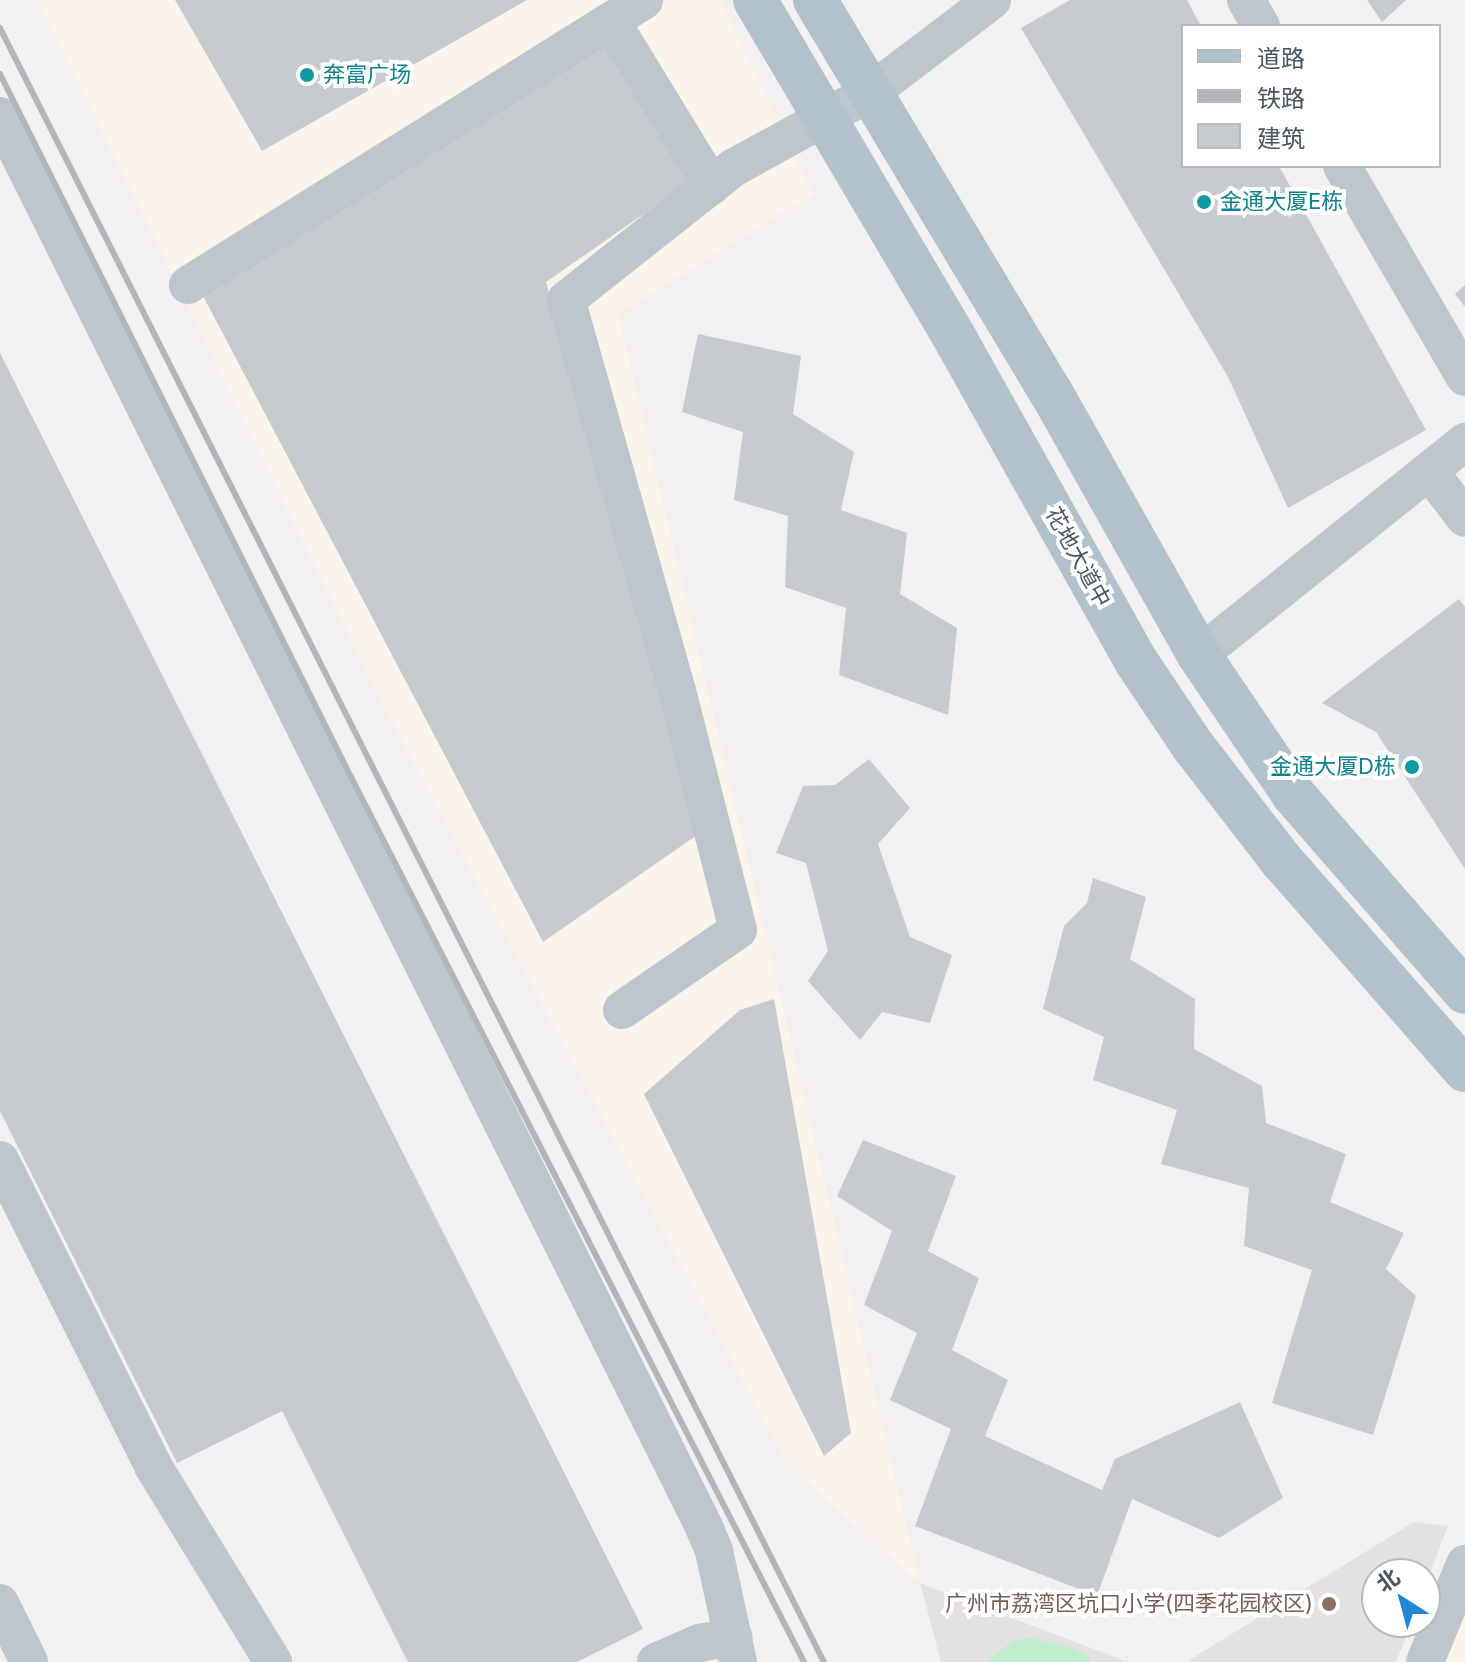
<!DOCTYPE html>
<meta charset="utf-8">
<style>
body{margin:0}
#map{position:relative;width:1465px;height:1662px;overflow:hidden;background:#f2f0f0;font-family:Inter,"Noto Sans SC",sans-serif}
div>[style]{position:absolute}
.commercial>*{inset:0;background:#fbf4eb}
.education>*{inset:0;background:#e3e1e1}
.green>*{inset:0;background:#c1edcd}
.building>*{inset:0;background:#c7cbcf}
.minor>*{height:38px;margin:-19px;padding:0 19px;transform-origin:19px;border-radius:19px;background:#bcc6cc}
.major>*{height:44px;margin:-22px;padding:0 22px;transform-origin:22px;border-radius:22px;background:#b1c2cd}
.rail>*{height:6px;margin:-3px;padding:0 3px;transform-origin:3px;border-radius:3px;background:#b2b6ba}
.dots>*{width:22px;height:22px;translate:-50% -50%;box-sizing:border-box;border:4px solid #fff;border-radius:50%}
span{translate:-50% -50%;white-space:nowrap;text-align:center;line-height:1.15;-webkit-text-stroke:8px #fff;paint-order:stroke}
.culture-label{font-size:22px;color:#0d838f}
.left{translate:0 -50%;text-align:left}
.right{translate:-100% -50%;text-align:right}
.street-label{font-size:22px;color:#49555c}
.education-label{font-size:22px;color:#785e54}
.legend{position:absolute;left:1181px;top:24px;width:260px;height:144px;box-sizing:border-box;background:#fff;border:2px solid #b6bbbe;margin:0;padding:10px 14px;list-style:none;font-size:24px;color:#49555c}
.legend li{display:flex;align-items:center;gap:16px;height:40px}
.legend b{width:40px;border:2px solid #b6bbbe}
.north{position:absolute;left:1361px;top:1558px;width:80px;height:80px;box-sizing:border-box;background:#fff;border:2px solid #b6bbbe;border-radius:50%;rotate:324deg;font-size:22px;font-weight:700;line-height:32px;text-align:center;color:#49555c}
.north::after{content:'';display:block;margin:auto;width:28px;height:36px;background:#2387d8;clip-path:polygon(50% 0,100% 100%,50% 72%,0 100%)}
</style>
<div id="map">
<div class="commercial">
<div style="clip-path:polygon(38px 0,720px 0,813px 194px,618px 314px,920px 1583px,787px 1464px,382px 703px)"></div>
<div style="clip-path:polygon(1465px 1611px,1465px 1662px,1444px 1662px)"></div>
</div>
<div class="education">
<div style="clip-path:polygon(1414px 1522px,1448px 1526px,1425px 1586px,1425px 1574px,1377px 1574px,1377px 1622px,1412px 1622px,1396px 1662px,1186px 1662px)"></div>
<div style="clip-path:polygon(920px 1583px,1128px 1662px,941px 1662px)"></div>
</div>
<div class="green">
<div style="clip-path:polygon(1033px 1638px,1074px 1649px,1088px 1656px,1090px 1662px,985px 1662px,1013px 1641px)"></div>
</div>
<div class="building">
<div style="clip-path:polygon(175px 0,527px 0,262px 151px)"></div>
<div style="clip-path:polygon(1070px 0,1187px 0,1201px 26px,1183px 26px,1183px 166px,1279px 166px,1426px 430px,1288px 508px,1228px 377px,1021px 28px)"></div>
<div style="clip-path:polygon(1367px 0,1406px 0,1382px 22px)"></div>
<div style="clip-path:polygon(603px 37px,694px 179px,546px 282px,700px 833px,543px 942px,202px 294px)"></div>
<div style="clip-path:polygon(1465px 285px,1465px 307px,1455px 294px)"></div>
<div style="clip-path:polygon(698px 334px,801px 356px,793px 414px,854px 452px,841px 510px,907px 533px,900px 594px,957px 628px,948px 715px,839px 675px,846px 608px,785px 587px,788px 516px,734px 500px,743px 432px,682px 412px)"></div>
<div style="clip-path:polygon(0 353px,643px 1629px,577px 1662px,408px 1662px,282px 1411px,177px 1463px,0 1111px)"></div>
<div style="clip-path:polygon(1459px 599px,1465px 607px,1465px 869px,1376px 732px,1322px 703px)"></div>
<div style="clip-path:polygon(869px 759px,910px 808px,878px 844px,910px 937px,952px 955px,930px 1023px,882px 1012px,860px 1040px,808px 981px,828px 951px,806px 863px,776px 853px,803px 786px,835px 785px)"></div>
<div style="clip-path:polygon(1093px 878px,1146px 897px,1130px 959px,1195px 999px,1194px 1049px,1262px 1086px,1266px 1123px,1346px 1154px,1330px 1202px,1404px 1233px,1386px 1269px,1416px 1296px,1373px 1435px,1272px 1403px,1312px 1270px,1244px 1246px,1249px 1188px,1161px 1164px,1177px 1110px,1093px 1080px,1104px 1037px,1043px 1009px,1064px 926px,1087px 903px)"></div>
<div style="clip-path:polygon(774px 999px,851px 1433px,824px 1456px,644px 1094px,740px 1010px)"></div>
<div style="clip-path:polygon(863px 1140px,956px 1176px,928px 1251px,979px 1278px,952px 1350px,1008px 1380px,985px 1436px,1102px 1490px,1115px 1459px,1240px 1402px,1283px 1498px,1219px 1538px,1132px 1499px,1097px 1596px,915px 1526px,951px 1429px,890px 1400px,917px 1333px,864px 1305px,892px 1231px,837px 1196px)"></div>
</div>
<div class="minor">
<div style="left:1246px;top:0;width:30px;rotate:60deg"></div>
<div style="left:611px;top:21px;width:39px;rotate:-32deg"></div>
<div style="left:0;top:116px;width:1577px;rotate:63.48deg"></div>
<div style="left:704px;top:1527px;width:26px;rotate:67deg"></div>
<div style="left:714px;top:1551px;width:114px;rotate:77.8deg"></div>
<div style="left:1342px;top:166px;width:244px;rotate:59.8deg"></div>
<div style="left:188px;top:285px;width:499px;rotate:-32deg"></div>
<div style="left:611px;top:21px;width:193px;rotate:58.5deg"></div>
<div style="left:1429px;top:471px;width:59px;rotate:52.5deg"></div>
<div style="left:1199px;top:655px;width:341px;rotate:-38.7deg"></div>
<div style="left:622px;top:1010px;width:141px;rotate:-34.6deg"></div>
<div style="left:738px;top:930px;width:247px;rotate:-104.3deg"></div>
<div style="left:677px;top:691px;width:406px;rotate:-105.8deg"></div>
<div style="left:566px;top:300px;width:213px;rotate:-38.3deg"></div>
<div style="left:733px;top:168px;width:158px;rotate:-28.8deg"></div>
<div style="left:871px;top:92px;width:152px;rotate:-37.2deg"></div>
<div style="left:0;top:1160px;width:342px;rotate:63.4deg"></div>
<div style="left:153px;top:1466px;width:230px;rotate:58.5deg"></div>
<div style="left:0;top:1603px;width:66px;rotate:63.8deg"></div>
<div style="left:656px;top:1662px;width:47px;rotate:-23.8deg"></div>
<div style="left:699px;top:1643px;width:35px;rotate:-10deg"></div>
<div style="left:1425px;top:1662px;width:106px;rotate:-67.8deg"></div>
</div>
<div class="major">
<div style="left:755px;top:0;width:397px;rotate:59.4deg"></div>
<div style="left:957px;top:342px;width:366px;rotate:60.7deg"></div>
<div style="left:1136px;top:661px;width:102px;rotate:56.2deg"></div>
<div style="left:1193px;top:746px;width:145px;rotate:52.3deg"></div>
<div style="left:1282px;top:861px;width:278px;rotate:48.8deg"></div>
<div style="left:815px;top:0;width:460px;rotate:59deg"></div>
<div style="left:1052px;top:394px;width:300px;rotate:60.6deg"></div>
<div style="left:1199px;top:655px;width:168px;rotate:55.9deg"></div>
<div style="left:1293px;top:794px;width:262px;rotate:49deg"></div>
</div>
<div class="rail">
<div style="left:0;top:28px;width:1830px;rotate:63.24deg"></div>
<div style="left:0;top:74px;width:786px;rotate:63.47deg"></div>
<div style="left:351px;top:777px;width:994px;rotate:62.89deg"></div>
</div>
<div class="dots">
<div style="left:307px;top:75px;background:#0f9aa8"></div>
<div style="left:1204px;top:202px;background:#0f9aa8"></div>
<div style="left:1412px;top:767px;background:#0f9aa8"></div>
<div style="left:1329px;top:1604px;background:#8d6e63"></div>
</div>
<div class="culture-label">
<span class="left" style="left:323px;top:75px">奔富广场</span>
<span class="left" style="left:1220px;top:202px">金通大厦E栋</span>
<span class="right" style="left:1396px;top:767px">金通大厦D栋</span>
</div>
<div class="street-label">
<span style="left:1078px;top:557px;rotate:61deg">花地大道中</span>
</div>
<div class="education-label">
<span class="right" style="left:1313px;top:1604px">广州市荔湾区坑口小学(四季花园校区)</span>
</div>
<ul class="legend">
<li><b style="height:10px;background:#b1c2cd"></b>道路</li>
<li><b style="height:10px;background:#b2b6ba"></b>铁路</li>
<li><b style="height:22px;background:#c7cbcf"></b>建筑</li>
</ul>
<div class="north">北</div>
</div>
